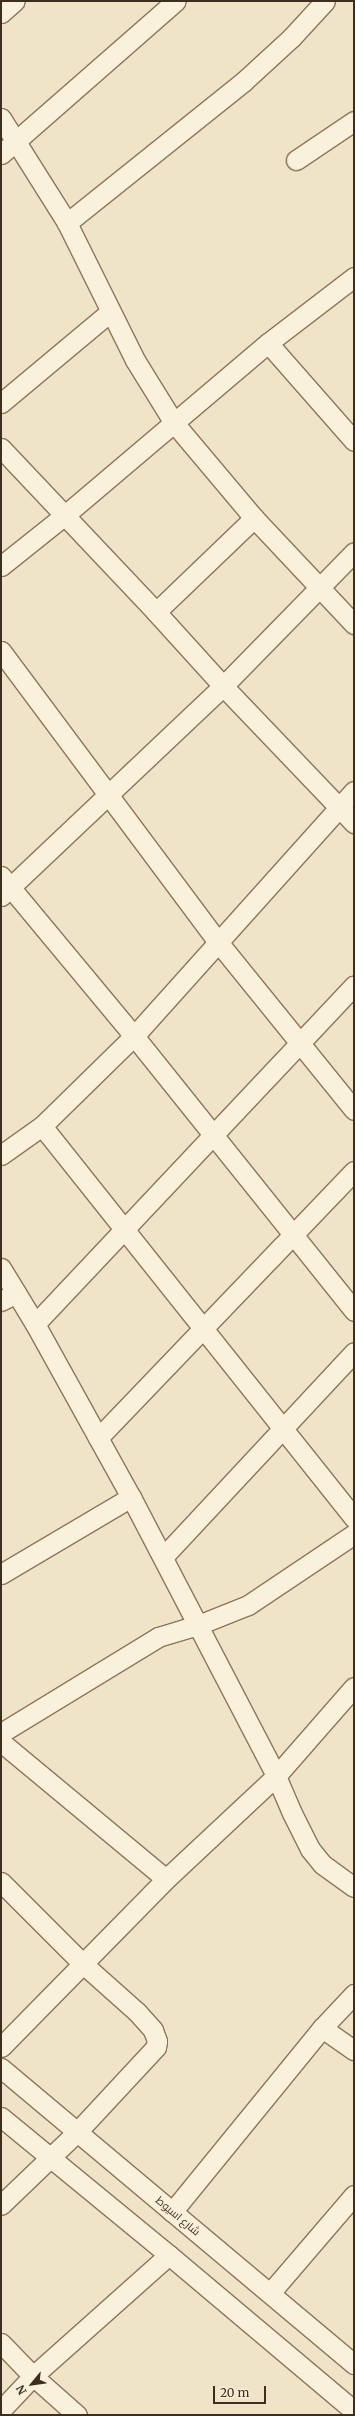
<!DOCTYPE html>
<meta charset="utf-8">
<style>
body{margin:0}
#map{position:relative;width:355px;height:2416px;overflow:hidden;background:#f0e4c8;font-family:Merriweather,Cairo,serif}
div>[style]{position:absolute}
.roads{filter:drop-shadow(1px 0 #8d765c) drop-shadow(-1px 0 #8d765c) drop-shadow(0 1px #8d765c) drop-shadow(0 -1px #8d765c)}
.minor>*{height:19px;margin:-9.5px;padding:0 9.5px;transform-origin:9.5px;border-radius:9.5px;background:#faf1dc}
span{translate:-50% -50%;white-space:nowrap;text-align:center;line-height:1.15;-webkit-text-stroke:3px #f7eed8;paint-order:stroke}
.street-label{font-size:11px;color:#3d2e20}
.frame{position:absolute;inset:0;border:2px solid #3d2e20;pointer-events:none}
.north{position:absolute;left:12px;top:2364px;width:40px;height:40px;-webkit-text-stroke:3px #f7eed8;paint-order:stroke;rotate:241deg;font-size:11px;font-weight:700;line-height:16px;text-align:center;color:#3d2e20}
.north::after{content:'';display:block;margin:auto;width:14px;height:18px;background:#3d2e20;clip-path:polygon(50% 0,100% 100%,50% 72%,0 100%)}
.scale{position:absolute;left:213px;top:2386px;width:53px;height:18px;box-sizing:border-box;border:2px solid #3d2e20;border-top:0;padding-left:5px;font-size:12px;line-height:14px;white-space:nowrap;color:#3d2e20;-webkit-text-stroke:3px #f7eed8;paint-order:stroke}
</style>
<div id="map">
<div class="roads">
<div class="minor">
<div style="left:1px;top:13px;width:18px;rotate:-41deg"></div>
<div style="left:1px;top:118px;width:124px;rotate:57.8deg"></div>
<div style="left:67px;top:223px;width:153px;rotate:63.6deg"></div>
<div style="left:135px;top:360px;width:74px;rotate:58.2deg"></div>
<div style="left:174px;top:423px;width:124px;rotate:49.9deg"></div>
<div style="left:254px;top:518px;width:146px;rotate:46.7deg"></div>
<div style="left:1px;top:154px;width:232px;rotate:-41.2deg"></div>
<div style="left:296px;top:160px;width:70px;rotate:-33.9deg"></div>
<div style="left:67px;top:223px;width:226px;rotate:-38.7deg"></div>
<div style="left:243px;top:82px;width:65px;rotate:-42.5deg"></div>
<div style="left:291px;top:38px;width:50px;rotate:-47.4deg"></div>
<div style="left:354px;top:277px;width:108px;rotate:142.5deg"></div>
<div style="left:268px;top:343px;width:130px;rotate:48.7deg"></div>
<div style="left:1px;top:403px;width:142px;rotate:-39.9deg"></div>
<div style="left:1px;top:448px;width:226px;rotate:46.6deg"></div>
<div style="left:156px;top:612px;width:100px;rotate:47.8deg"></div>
<div style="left:223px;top:686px;width:190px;rotate:46.3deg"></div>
<div style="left:1px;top:566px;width:82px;rotate:-38.6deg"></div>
<div style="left:65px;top:515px;width:266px;rotate:-40.3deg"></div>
<div style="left:156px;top:612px;width:136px;rotate:-43.8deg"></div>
<div style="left:1px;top:651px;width:363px;rotate:53.3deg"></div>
<div style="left:218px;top:942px;width:216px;rotate:51deg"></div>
<div style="left:1px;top:876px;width:208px;rotate:50.3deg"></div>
<div style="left:134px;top:1036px;width:352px;rotate:51.3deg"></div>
<div style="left:1px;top:896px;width:306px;rotate:-43.4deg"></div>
<div style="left:223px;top:686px;width:187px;rotate:-45.6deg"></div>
<div style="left:42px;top:1126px;width:501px;rotate:51.48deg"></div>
<div style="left:1px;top:1155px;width:50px;rotate:-35.3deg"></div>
<div style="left:42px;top:1126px;width:129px;rotate:-44.4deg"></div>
<div style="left:134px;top:1036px;width:329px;rotate:-48.1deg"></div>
<div style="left:1px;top:1268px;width:66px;rotate:58.7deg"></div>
<div style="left:35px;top:1324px;width:198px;rotate:61deg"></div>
<div style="left:131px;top:1497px;width:314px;rotate:62.5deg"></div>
<div style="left:276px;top:1776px;width:118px;rotate:-48.8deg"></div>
<div style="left:1px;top:1301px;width:17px;rotate:-28deg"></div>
<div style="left:35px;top:1324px;width:465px;rotate:-46.7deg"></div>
<div style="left:98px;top:1438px;width:370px;rotate:-46.2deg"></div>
<div style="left:163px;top:1557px;width:280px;rotate:-47deg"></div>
<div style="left:1px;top:1574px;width:151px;rotate:-30.6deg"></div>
<div style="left:1px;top:1733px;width:184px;rotate:-31.4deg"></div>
<div style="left:158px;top:1637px;width:42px;rotate:-16.7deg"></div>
<div style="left:198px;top:1625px;width:54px;rotate:-21.8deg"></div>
<div style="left:248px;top:1605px;width:128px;rotate:-33.8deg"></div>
<div style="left:1px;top:1742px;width:214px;rotate:39.7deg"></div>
<div style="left:1px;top:1882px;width:115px;rotate:45deg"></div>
<div style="left:82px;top:1963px;width:74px;rotate:41.7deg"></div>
<div style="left:137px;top:2012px;width:24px;rotate:48deg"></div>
<div style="left:153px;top:2030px;width:12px;rotate:70deg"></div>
<div style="left:157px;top:2041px;width:6px;rotate:99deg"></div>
<div style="left:156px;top:2047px;width:116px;rotate:132.9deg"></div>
<div style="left:77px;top:2132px;width:105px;rotate:136.2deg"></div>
<div style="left:322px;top:2028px;width:39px;rotate:35deg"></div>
<div style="left:1px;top:2047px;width:235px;rotate:-45.5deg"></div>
<div style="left:166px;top:1879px;width:151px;rotate:-43.1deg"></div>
<div style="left:276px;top:1776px;width:40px;rotate:66.6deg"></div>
<div style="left:292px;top:1813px;width:40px;rotate:63.4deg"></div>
<div style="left:310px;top:1849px;width:19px;rotate:51deg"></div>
<div style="left:322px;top:1864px;width:39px;rotate:36deg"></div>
<div style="left:1px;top:2068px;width:461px;rotate:40deg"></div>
<div style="left:1px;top:2117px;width:217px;rotate:39.4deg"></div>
<div style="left:169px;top:2255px;width:242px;rotate:40.1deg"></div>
<div style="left:172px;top:2212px;width:237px;rotate:-50.8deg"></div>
<div style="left:322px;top:2028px;width:47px;rotate:-46.7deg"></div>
<div style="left:270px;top:2293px;width:129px;rotate:-49.4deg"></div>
<div style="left:1px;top:2343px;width:46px;rotate:45.9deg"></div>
<div style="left:33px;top:2376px;width:59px;rotate:41.6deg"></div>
<div style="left:1px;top:2410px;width:47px;rotate:-46.7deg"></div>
<div style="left:33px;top:2376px;width:182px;rotate:-41.7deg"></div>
</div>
</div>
<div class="street-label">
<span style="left:178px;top:2216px;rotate:40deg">شارع اسيوط</span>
</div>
<div class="frame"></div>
<div class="north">N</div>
<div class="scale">20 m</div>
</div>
